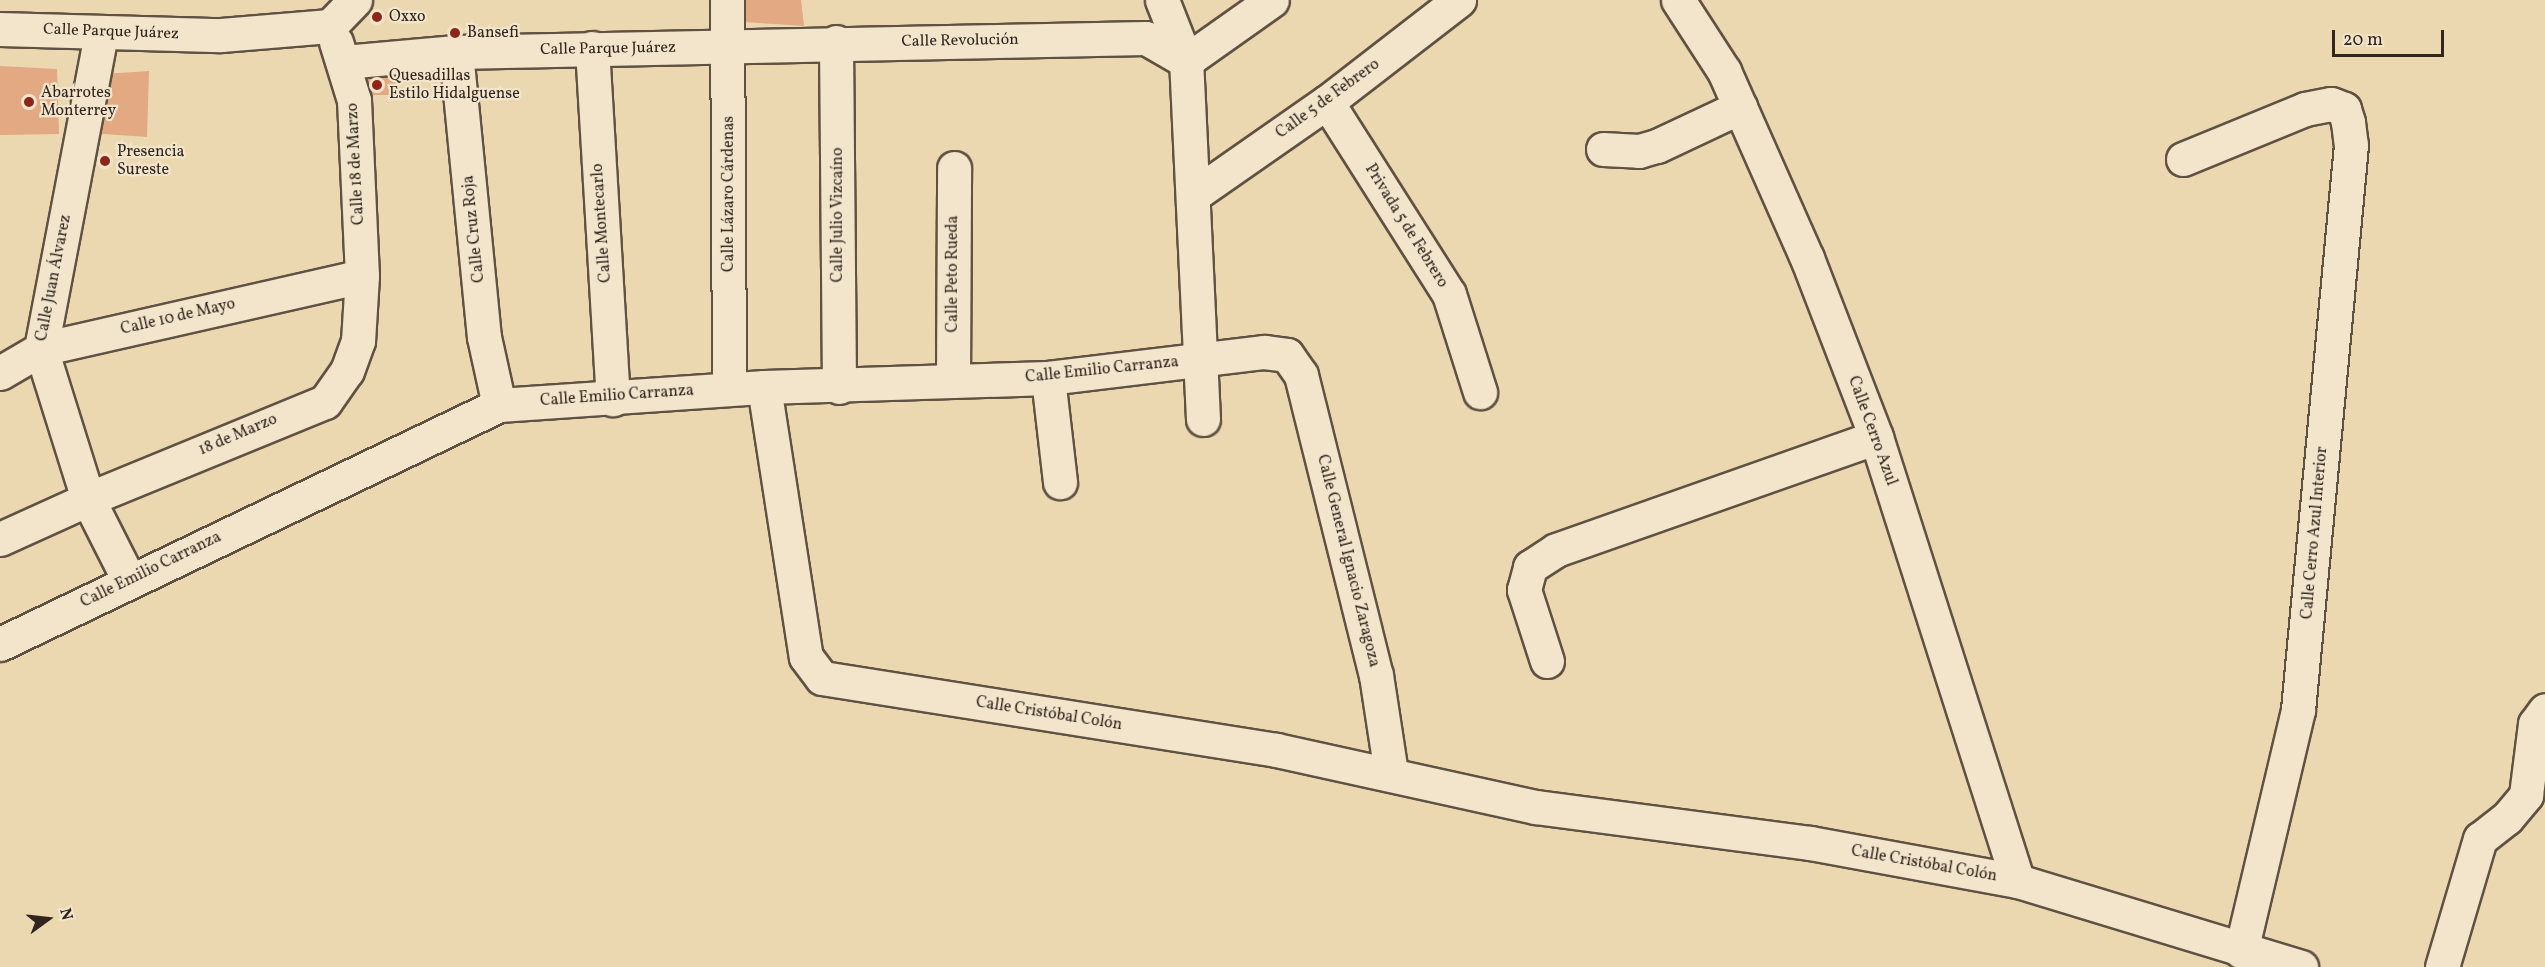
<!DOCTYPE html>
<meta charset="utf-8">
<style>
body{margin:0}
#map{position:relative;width:2545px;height:967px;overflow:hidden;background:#ebd7b0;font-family:Vollkorn,serif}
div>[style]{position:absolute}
.building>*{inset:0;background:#e2a982}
.roads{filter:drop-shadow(2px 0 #605243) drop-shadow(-2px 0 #605243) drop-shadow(0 2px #605243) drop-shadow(0 -2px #605243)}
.pedestrian>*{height:33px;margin:-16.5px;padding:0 16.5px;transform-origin:16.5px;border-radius:16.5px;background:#f2e5cc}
.minor>*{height:33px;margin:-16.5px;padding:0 16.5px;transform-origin:16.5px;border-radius:16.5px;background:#f2e5cc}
.dots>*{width:16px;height:16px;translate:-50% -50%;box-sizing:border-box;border:3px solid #f2e5cc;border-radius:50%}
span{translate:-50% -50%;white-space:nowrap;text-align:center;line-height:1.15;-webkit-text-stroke:4.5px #f2e5cc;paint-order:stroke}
.poi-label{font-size:16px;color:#31261f}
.left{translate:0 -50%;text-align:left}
.street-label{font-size:16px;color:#31261f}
.north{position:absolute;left:18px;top:889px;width:60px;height:60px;-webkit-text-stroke:4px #f2e5cc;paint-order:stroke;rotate:75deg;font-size:16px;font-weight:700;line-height:24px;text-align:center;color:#31261f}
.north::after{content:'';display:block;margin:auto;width:21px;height:27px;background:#31261f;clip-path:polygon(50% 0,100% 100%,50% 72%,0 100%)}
.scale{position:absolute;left:2332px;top:30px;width:112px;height:27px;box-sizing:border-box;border:3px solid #31261f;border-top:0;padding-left:8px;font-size:18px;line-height:21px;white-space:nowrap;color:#31261f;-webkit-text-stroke:4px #f2e5cc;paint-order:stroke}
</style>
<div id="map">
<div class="building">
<div style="clip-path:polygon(728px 0,801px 0,804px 26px,728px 21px)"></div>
<div style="clip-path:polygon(0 66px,57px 69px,59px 134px,0 135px)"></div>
<div style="clip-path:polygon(149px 71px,147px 137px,90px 133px,104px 74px)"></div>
<div style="clip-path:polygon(395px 72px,397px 95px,359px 95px,357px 75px)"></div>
</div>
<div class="roads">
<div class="pedestrian">
<div style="left:88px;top:499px;width:256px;rotate:-22.3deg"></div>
<div style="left:325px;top:402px;width:38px;rotate:-55deg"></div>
<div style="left:347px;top:371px;width:32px;rotate:-70deg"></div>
</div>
<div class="minor">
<div style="left:727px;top:0;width:389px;rotate:89.7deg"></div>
<div style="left:1162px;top:0;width:66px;rotate:68.5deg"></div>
<div style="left:1678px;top:0;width:85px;rotate:57.1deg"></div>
<div style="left:1724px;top:71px;width:205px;rotate:66.1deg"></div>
<div style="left:1807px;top:258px;width:192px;rotate:68.9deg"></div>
<div style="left:1876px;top:437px;width:466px;rotate:72.3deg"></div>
<div style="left:330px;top:26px;width:36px;rotate:-46deg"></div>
<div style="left:0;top:29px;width:221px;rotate:1.6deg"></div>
<div style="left:221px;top:35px;width:109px;rotate:-4.7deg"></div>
<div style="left:101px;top:34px;width:321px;rotate:100.8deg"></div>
<div style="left:41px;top:349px;width:157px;rotate:72.6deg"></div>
<div style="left:88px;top:499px;width:91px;rotate:63.2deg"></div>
<div style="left:336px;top:42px;width:61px;rotate:72.8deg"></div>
<div style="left:354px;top:100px;width:176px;rotate:87.4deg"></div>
<div style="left:362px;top:276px;width:65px;rotate:93.5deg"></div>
<div style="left:836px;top:42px;width:345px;rotate:89.5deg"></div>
<div style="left:592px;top:48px;width:352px;rotate:86.6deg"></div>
<div style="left:456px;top:52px;width:286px;rotate:84.4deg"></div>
<div style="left:484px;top:337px;width:70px;rotate:77.6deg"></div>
<div style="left:344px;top:62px;width:112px;rotate:-5.1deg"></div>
<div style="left:456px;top:52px;width:690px;rotate:-1.16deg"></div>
<div style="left:1146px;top:38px;width:46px;rotate:29.9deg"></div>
<div style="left:1327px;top:102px;width:227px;rotate:57.6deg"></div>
<div style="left:1449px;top:294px;width:103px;rotate:72.4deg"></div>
<div style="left:1603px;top:149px;width:36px;rotate:3deg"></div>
<div style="left:1639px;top:151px;width:19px;rotate:-16deg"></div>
<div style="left:1657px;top:146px;width:92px;rotate:-25.2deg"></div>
<div style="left:2183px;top:159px;width:132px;rotate:-22.3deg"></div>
<div style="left:2305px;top:109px;width:26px;rotate:-11deg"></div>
<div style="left:2331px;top:104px;width:14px;rotate:21deg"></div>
<div style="left:2344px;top:109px;width:14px;rotate:73deg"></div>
<div style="left:2348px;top:122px;width:23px;rotate:83deg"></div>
<div style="left:2351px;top:145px;width:567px;rotate:95.36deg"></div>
<div style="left:2298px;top:710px;width:248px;rotate:103.3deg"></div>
<div style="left:1195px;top:194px;width:161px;rotate:-34.9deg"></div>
<div style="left:1327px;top:102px;width:167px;rotate:-37.7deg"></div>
<div style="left:0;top:373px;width:48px;rotate:-30.3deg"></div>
<div style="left:41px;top:349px;width:329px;rotate:-12.8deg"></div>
<div style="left:1048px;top:378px;width:105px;rotate:83.4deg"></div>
<div style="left:953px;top:381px;width:213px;rotate:-89.7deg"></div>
<div style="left:764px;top:387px;width:273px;rotate:81.2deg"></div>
<div style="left:806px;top:657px;width:26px;rotate:53deg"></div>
<div style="left:822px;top:678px;width:460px;rotate:9deg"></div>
<div style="left:1276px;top:750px;width:266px;rotate:12.4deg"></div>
<div style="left:1536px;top:807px;width:276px;rotate:7.5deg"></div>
<div style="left:1810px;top:843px;width:211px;rotate:10.4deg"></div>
<div style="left:2018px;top:881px;width:296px;rotate:16.9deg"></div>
<div style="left:1203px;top:419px;width:358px;rotate:-92.7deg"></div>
<div style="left:1186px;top:61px;width:105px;rotate:-35.3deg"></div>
<div style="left:0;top:539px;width:97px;rotate:-24.4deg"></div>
<div style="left:0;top:644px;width:553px;rotate:-25.59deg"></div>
<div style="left:499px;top:405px;width:266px;rotate:-3.9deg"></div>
<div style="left:764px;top:387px;width:284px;rotate:-1.8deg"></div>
<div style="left:1048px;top:378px;width:218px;rotate:-6.9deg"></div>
<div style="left:1264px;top:352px;width:23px;rotate:7deg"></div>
<div style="left:1287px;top:355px;width:24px;rotate:55deg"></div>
<div style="left:1301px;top:375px;width:309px;rotate:76deg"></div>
<div style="left:1376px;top:675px;width:99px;rotate:81.3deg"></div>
<div style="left:1547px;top:661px;width:75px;rotate:-107.9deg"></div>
<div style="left:1524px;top:590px;width:24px;rotate:-75deg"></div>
<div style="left:1530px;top:567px;width:31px;rotate:-33deg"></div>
<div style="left:1556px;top:550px;width:339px;rotate:-19.4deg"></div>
<div style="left:2442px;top:967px;width:134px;rotate:-73.5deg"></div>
<div style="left:2480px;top:839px;width:34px;rotate:-38deg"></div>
<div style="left:2507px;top:818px;width:30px;rotate:-50deg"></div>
<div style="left:2526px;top:795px;width:72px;rotate:-82.8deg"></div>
<div style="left:2535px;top:724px;width:17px;rotate:-54deg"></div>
</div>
</div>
<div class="dots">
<div style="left:377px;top:17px;background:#8f2418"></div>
<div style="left:455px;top:33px;background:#8f2418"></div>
<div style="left:377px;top:85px;background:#8f2418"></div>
<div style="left:29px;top:102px;background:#8f2418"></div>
<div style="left:105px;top:161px;background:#8f2418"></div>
</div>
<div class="poi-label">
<span class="left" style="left:389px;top:17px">Oxxo</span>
<span class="left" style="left:467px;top:33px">Bansefi</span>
<span class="left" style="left:389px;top:85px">Quesadillas<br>Estilo Hidalguense</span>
<span class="left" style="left:41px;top:102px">Abarrotes<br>Monterrey</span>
<span class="left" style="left:117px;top:161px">Presencia<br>Sureste</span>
</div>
<div class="street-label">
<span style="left:111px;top:32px;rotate:2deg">Calle Parque Juárez</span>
<span style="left:960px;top:41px;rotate:-1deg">Calle Revolución</span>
<span style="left:608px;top:49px;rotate:-1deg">Calle Parque Juárez</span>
<span style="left:1328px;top:99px;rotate:-36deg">Calle 5 de Febrero</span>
<span style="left:356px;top:164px;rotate:-93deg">Calle 18 de Marzo</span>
<span style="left:729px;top:194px;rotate:-90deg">Calle Lázaro Cárdenas</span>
<span style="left:838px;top:215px;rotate:-90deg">Calle Julio Vizcaíno</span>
<span style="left:602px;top:223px;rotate:-94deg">Calle Montecarlo</span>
<span style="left:1406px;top:226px;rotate:58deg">Privada 5 de Febrero</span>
<span style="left:474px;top:229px;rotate:-96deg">Calle Cruz Roja</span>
<span style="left:953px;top:274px;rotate:-90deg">Calle Peto Rueda</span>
<span style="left:54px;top:278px;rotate:-79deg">Calle Juan Álvarez</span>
<span style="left:178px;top:317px;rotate:-13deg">Calle 10 de Mayo</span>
<span style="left:1102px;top:370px;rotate:-6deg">Calle Emilio Carranza</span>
<span style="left:617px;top:396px;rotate:-4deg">Calle Emilio Carranza</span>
<span style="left:1872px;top:431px;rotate:70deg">Calle Cerro Azul</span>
<span style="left:238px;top:435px;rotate:-23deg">18 de Marzo</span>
<span style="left:2315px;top:533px;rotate:-85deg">Calle Cerro Azul Interior</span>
<span style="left:1348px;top:561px;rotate:76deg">Calle General Ignacio Zaragoza</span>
<span style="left:151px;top:570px;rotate:-26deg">Calle Emilio Carranza</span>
<span style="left:1049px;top:714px;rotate:9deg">Calle Cristóbal Colón</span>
<span style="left:1924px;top:864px;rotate:10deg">Calle Cristóbal Colón</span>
</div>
<div class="north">N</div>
<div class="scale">20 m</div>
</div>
